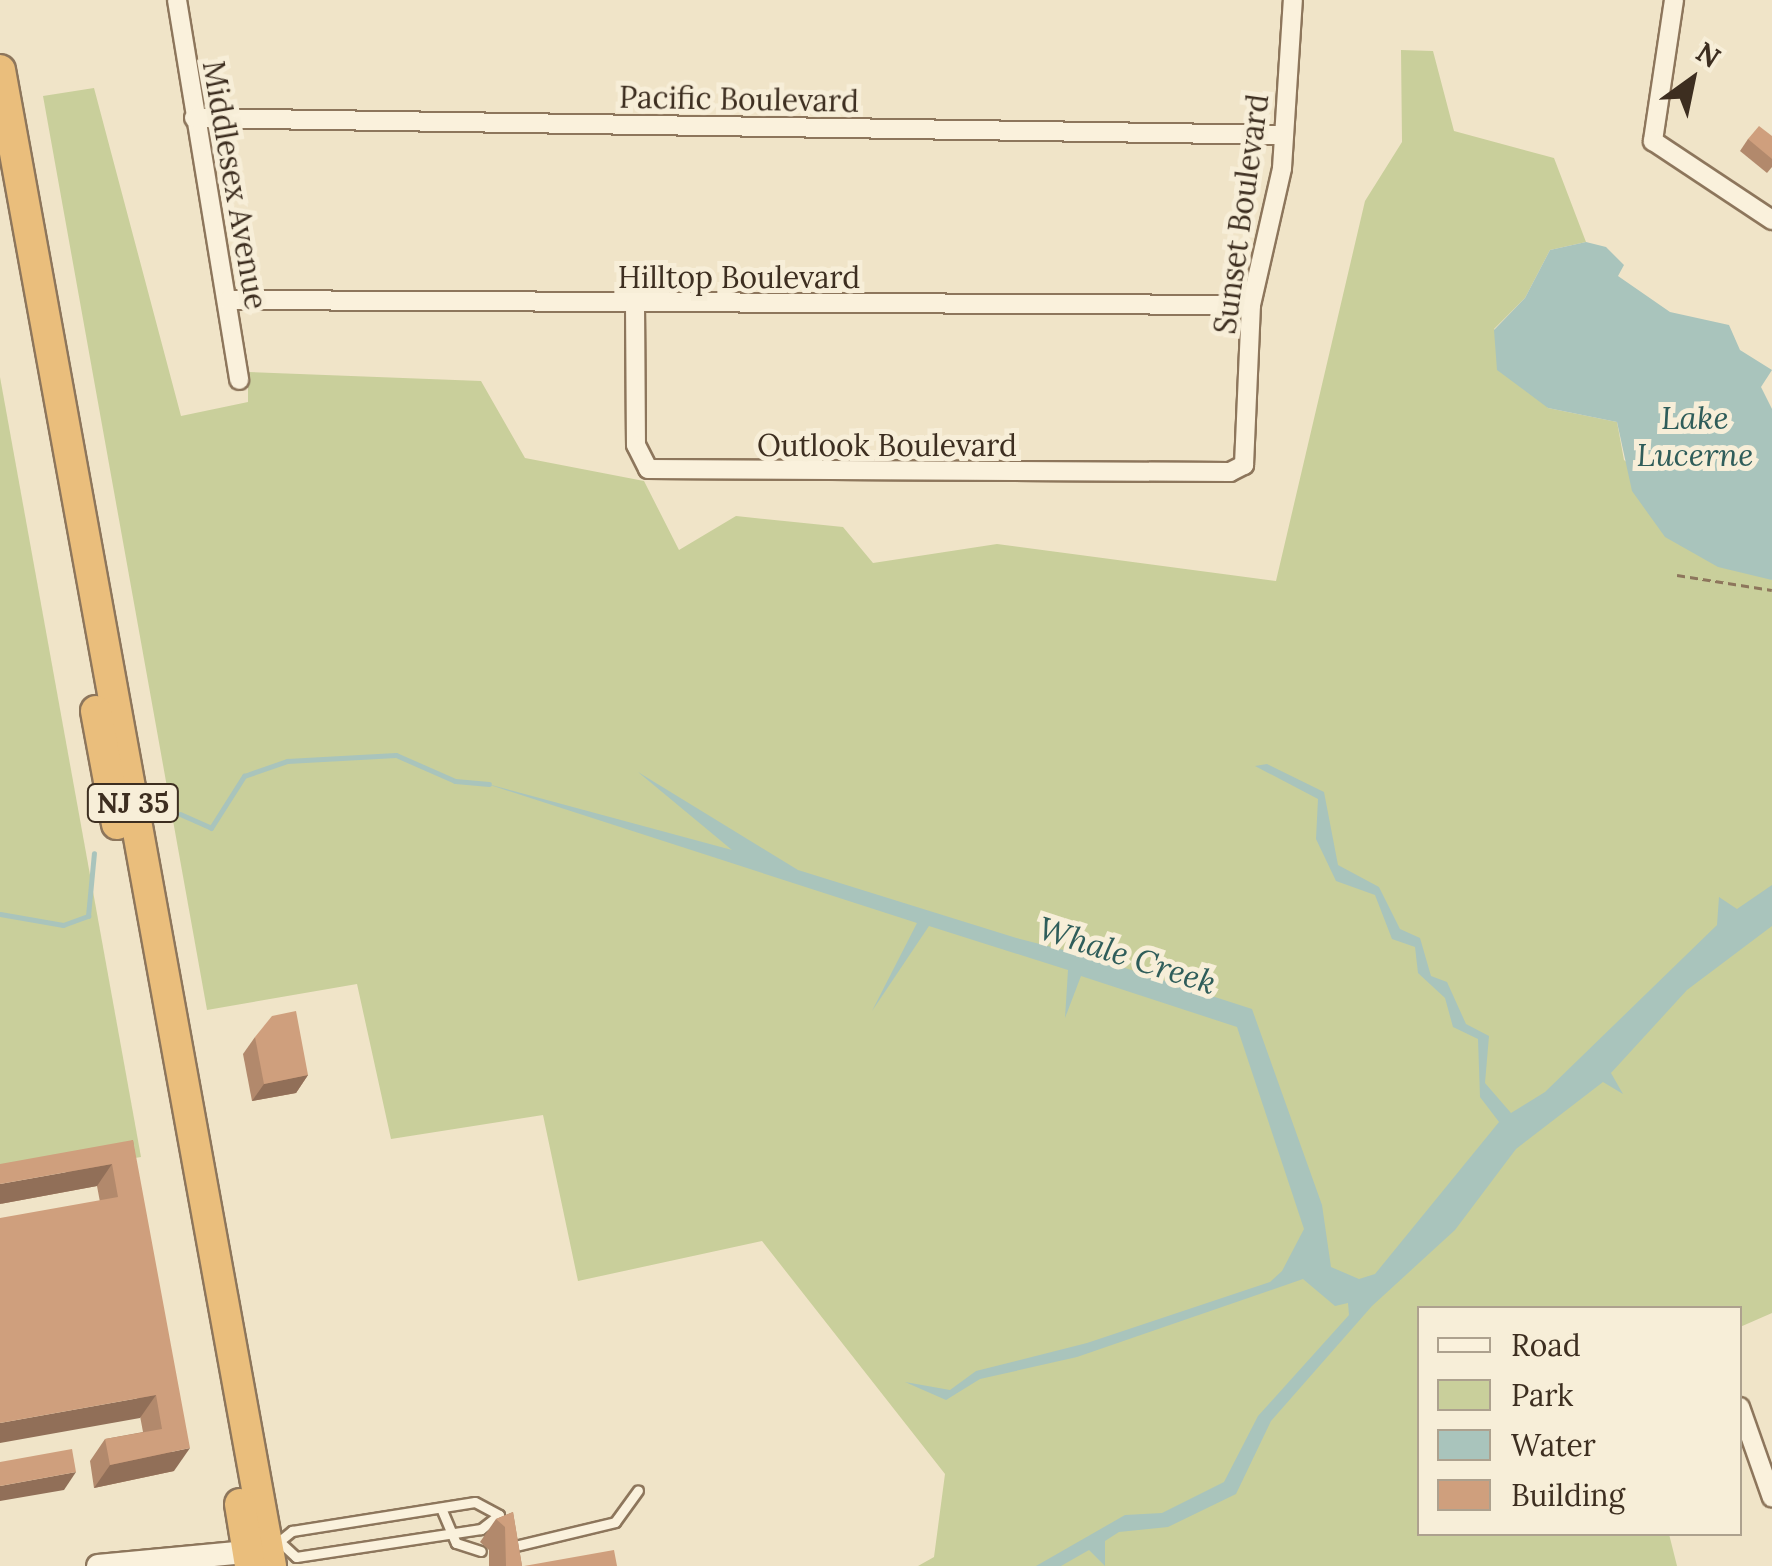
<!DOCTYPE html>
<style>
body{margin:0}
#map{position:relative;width:1772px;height:1566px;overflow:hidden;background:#f0e4c8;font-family:Lora,serif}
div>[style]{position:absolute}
.green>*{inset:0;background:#c9cf9b}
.water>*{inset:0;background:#a9c4bc}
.stream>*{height:5px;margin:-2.5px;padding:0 2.5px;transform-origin:2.5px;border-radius:2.5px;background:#a9c4bc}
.path>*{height:2.5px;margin-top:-1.25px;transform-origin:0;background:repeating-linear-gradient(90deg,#8d765c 0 8px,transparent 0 13px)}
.roads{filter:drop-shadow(2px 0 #8d765c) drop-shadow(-2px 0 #8d765c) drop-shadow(0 2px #8d765c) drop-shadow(0 -2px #8d765c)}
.service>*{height:9px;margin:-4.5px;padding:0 4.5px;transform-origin:4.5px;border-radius:4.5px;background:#faf1dc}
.minor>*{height:18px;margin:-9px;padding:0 9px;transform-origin:9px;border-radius:9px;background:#faf1dc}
.tertiary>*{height:22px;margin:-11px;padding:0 11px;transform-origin:11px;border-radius:11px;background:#faf1dc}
.trunk>*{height:30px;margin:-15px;padding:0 15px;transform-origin:15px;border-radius:15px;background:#eabe7c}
.wall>*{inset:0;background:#b2896c}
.shaded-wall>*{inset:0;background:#916f58}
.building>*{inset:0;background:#cf9f7d}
span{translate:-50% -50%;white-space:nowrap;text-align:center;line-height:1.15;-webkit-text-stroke:10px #f7eed8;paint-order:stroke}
.shield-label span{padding:2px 8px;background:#f7eed8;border:2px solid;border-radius:8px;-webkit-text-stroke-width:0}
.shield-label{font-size:28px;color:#3d2e20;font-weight:700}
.street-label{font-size:30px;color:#3d2e20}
.water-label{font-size:32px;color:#2f5d5a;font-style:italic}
.legend{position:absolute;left:1417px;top:1306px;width:325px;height:230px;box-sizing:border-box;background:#f7eed8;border:2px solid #ada18e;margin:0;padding:12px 18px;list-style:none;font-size:30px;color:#3d2e20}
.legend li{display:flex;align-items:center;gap:20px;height:50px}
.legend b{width:50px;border:2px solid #ada18e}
.north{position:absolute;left:1642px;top:30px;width:100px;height:100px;-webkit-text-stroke:8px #f7eed8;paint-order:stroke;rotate:33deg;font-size:28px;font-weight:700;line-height:40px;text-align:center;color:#3d2e20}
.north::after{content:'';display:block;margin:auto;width:35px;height:45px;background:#3d2e20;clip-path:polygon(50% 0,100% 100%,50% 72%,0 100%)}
</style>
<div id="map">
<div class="green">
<div style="clip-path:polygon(1401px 50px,1433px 51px,1454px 131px,1554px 158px,1586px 242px,1550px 250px,1525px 298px,1494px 329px,1548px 408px,1617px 422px,1624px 460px,1772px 580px,1772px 1313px,1740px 1327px,1740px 1308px,1420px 1308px,1420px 1534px,1669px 1534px,1677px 1566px,918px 1566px,934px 1557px,945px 1474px,762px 1241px,578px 1281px,543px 1115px,391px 1139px,357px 984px,207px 1010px,43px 96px,94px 88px,181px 416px,248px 402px,248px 372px,481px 381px,525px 458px,644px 481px,679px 550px,736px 516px,843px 527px,873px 563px,997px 544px,1276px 581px,1365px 201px,1402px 142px)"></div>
<div style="clip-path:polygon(0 377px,141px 1157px,0 1180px)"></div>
</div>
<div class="water">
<div style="clip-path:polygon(1586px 242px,1606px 247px,1624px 265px,1618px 276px,1670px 312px,1729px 325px,1740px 350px,1772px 370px,1761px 387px,1772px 409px,1772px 580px,1718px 567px,1665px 537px,1632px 491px,1617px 422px,1548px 408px,1497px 370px,1494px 330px,1525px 298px,1550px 250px)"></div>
<div style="clip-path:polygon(1267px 764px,1324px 792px,1338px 865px,1379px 887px,1400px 929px,1420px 938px,1431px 976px,1447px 982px,1466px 1024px,1489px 1036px,1485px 1083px,1511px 1113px,1545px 1092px,1717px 925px,1719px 897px,1737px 909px,1772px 885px,1772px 926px,1687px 990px,1611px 1073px,1623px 1094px,1603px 1082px,1516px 1149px,1455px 1230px,1372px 1306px,1271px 1421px,1236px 1494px,1168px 1527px,1119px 1532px,1105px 1541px,1105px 1566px,1089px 1550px,1061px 1566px,1036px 1566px,1125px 1515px,1162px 1513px,1224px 1482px,1258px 1416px,1349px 1315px,1348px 1303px,1335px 1306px,1303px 1279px,1077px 1357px,980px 1379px,946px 1400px,905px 1382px,950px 1390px,976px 1371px,1087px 1343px,1270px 1282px,1282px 1271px,1304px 1229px,1237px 1027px,1081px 976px,1065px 1018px,1068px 970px,929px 926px,872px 1011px,917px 923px,484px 783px,732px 850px,638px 772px,798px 870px,1020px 939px,1075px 953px,1084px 941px,1088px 956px,1252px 1009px,1322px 1205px,1331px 1267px,1359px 1279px,1375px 1274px,1499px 1122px,1480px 1097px,1478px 1039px,1453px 1027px,1445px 998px,1418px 973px,1415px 947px,1392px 939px,1375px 895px,1336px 881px,1316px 839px,1318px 799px,1255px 766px)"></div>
</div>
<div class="stream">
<div style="left:180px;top:814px;width:34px;rotate:24deg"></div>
<div style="left:211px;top:828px;width:62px;rotate:-57.6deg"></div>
<div style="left:244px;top:776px;width:46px;rotate:-19.2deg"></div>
<div style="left:287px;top:761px;width:109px;rotate:-3.2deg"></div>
<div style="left:396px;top:755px;width:64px;rotate:23.8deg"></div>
<div style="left:455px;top:781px;width:34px;rotate:5deg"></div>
<div style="left:0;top:914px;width:64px;rotate:9.9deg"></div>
<div style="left:63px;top:925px;width:27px;rotate:-20deg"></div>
<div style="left:88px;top:916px;width:63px;rotate:-84.6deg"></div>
</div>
<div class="path">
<div style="left:1677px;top:575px;width:96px;rotate:9deg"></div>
</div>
<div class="roads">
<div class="service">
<div style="left:441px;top:1508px;width:38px;rotate:67deg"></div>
<div style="left:456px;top:1543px;width:26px;rotate:18deg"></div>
<div style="left:272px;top:1547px;width:26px;rotate:-39deg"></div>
<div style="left:292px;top:1531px;width:185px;rotate:-9deg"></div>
<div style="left:475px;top:1502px;width:27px;rotate:28deg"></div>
<div style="left:499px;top:1515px;width:23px;rotate:142deg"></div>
<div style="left:481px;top:1529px;width:187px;rotate:171.4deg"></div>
<div style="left:296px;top:1557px;width:18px;rotate:-137deg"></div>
<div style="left:511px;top:1547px;width:107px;rotate:-13.5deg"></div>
<div style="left:615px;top:1522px;width:39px;rotate:-54deg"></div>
</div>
<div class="minor">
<div style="left:177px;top:0;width:385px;rotate:80.7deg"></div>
<div style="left:1674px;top:0;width:143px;rotate:98.5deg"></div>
<div style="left:1653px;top:141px;width:143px;rotate:33.6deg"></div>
<div style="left:194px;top:118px;width:1090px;rotate:0.89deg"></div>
<div style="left:228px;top:300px;width:1023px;rotate:0.28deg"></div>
<div style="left:635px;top:304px;width:141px;rotate:89.6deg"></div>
<div style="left:636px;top:445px;width:27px;rotate:63deg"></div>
<div style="left:648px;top:469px;width:582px;rotate:0.3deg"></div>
<div style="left:1230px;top:472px;width:16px;rotate:-27deg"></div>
<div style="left:1244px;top:465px;width:160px;rotate:-87.5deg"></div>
<div style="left:1251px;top:305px;width:140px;rotate:-77.2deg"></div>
<div style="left:1282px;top:168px;width:168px;rotate:-86.3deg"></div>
<div style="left:1740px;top:1407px;width:96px;rotate:70.6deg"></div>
</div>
<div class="tertiary">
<div style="left:98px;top:1566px;width:150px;rotate:-5.4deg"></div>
</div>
<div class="trunk">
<div style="left:0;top:70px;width:1520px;rotate:79.73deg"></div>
<div style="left:96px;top:711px;width:115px;rotate:79.5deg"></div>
<div style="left:240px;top:1504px;width:63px;rotate:80.8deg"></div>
</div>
</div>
<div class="wall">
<div style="clip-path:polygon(1772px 136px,1772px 167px,1767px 173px,1740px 151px,1748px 139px)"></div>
<div style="clip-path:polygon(255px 1037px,308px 1075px,296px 1093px,252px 1101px,243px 1054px)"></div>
<div style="clip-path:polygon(133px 1140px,174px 1471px,94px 1488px,90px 1461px,105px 1439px,143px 1432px,97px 1186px,0 1204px)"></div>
<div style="clip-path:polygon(513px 1512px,522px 1566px,489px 1566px,489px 1550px,480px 1542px,496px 1519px)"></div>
</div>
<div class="shaded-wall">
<div style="clip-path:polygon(308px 1075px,296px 1093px,252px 1101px,264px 1084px)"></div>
<div style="clip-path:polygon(112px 1164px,97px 1186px,0 1204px,0 1184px)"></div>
<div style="clip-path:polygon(156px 1395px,140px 1418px,0 1443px,0 1423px)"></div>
<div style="clip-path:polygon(190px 1448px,174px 1471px,94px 1488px,110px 1465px)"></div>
<div style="clip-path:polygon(76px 1472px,64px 1490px,0 1501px,0 1486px)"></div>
</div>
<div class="building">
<div style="clip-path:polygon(1759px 126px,1772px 136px,1772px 159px,1748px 139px)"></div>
<div style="clip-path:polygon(296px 1011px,308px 1075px,264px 1084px,255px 1037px,272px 1016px)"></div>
<div style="clip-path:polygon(133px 1140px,190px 1448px,110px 1465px,105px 1439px,162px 1429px,156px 1395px,0 1423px,0 1218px,118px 1197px,112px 1164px,0 1184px,0 1164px)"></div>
<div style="clip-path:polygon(72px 1449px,76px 1472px,0 1486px,0 1462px)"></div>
<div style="clip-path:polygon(513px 1512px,522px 1566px,506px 1566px,505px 1527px,496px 1519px)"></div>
<div style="clip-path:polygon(614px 1550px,617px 1566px,524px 1566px)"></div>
</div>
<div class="shield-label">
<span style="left:133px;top:803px">NJ 35</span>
</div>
<div class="street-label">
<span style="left:739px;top:99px;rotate:1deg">Pacific Boulevard</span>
<span style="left:235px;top:185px;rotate:80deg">Middlesex Avenue</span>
<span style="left:1241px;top:214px;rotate:-82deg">Sunset Boulevard</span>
<span style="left:739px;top:277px">Hilltop Boulevard</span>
<span style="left:887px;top:445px">Outlook Boulevard</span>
</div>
<div class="water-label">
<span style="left:1695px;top:437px">Lake<br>Lucerne</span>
<span style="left:1127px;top:956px;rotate:18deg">Whale Creek</span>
</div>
<ul class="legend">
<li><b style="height:12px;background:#faf1dc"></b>Road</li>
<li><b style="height:28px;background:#c9cf9b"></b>Park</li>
<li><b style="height:28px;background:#a9c4bc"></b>Water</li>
<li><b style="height:28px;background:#cf9f7d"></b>Building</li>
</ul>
<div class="north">N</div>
</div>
